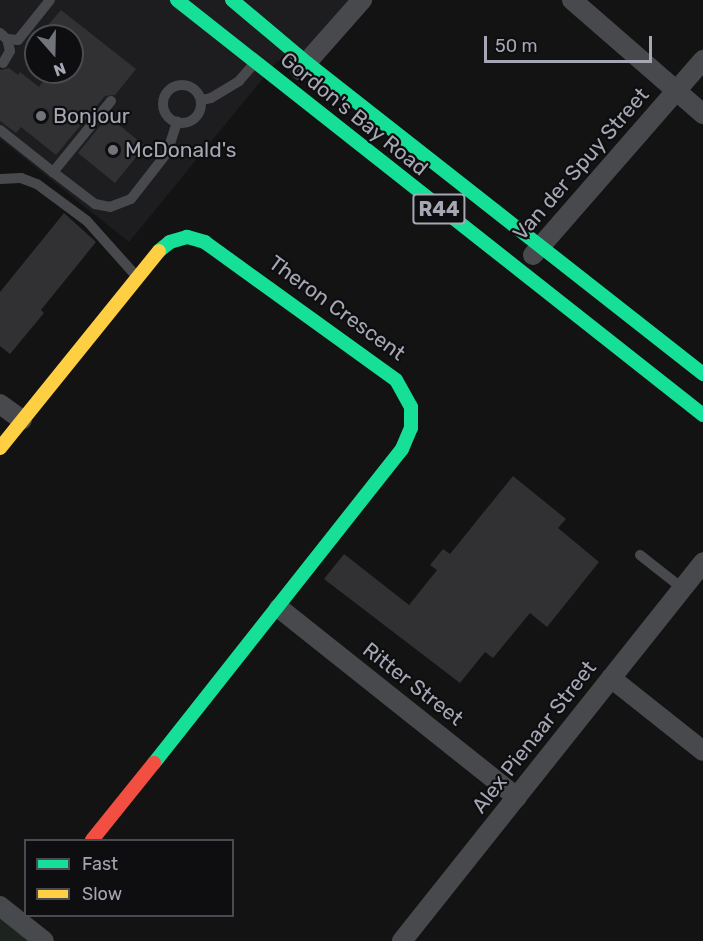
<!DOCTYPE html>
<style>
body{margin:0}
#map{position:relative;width:703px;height:941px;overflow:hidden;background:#131313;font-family:Rubik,sans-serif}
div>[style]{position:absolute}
.built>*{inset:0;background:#1d1d1f}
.green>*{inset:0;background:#1d231e}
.building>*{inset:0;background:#313133}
.lane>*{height:10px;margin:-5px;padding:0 5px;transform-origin:5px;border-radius:5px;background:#48494c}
.lane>.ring{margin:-5px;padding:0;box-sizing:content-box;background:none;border:10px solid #48494c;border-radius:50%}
.street>*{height:20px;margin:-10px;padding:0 10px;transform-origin:10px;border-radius:10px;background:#48494c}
.fast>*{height:14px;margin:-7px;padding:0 7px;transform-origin:7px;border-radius:7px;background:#16e098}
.slow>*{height:14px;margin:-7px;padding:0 7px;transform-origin:7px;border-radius:7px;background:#ffcf43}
.jam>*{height:14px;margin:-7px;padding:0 7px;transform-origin:7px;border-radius:7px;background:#f24e42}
.dots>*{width:16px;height:16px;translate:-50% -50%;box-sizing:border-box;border:3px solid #0e0d0f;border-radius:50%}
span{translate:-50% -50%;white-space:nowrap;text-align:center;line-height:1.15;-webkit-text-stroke:4.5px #0e0d0f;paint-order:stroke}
.shield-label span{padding:2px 4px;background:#0e0d0f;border:2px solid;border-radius:4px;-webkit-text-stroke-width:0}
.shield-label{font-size:20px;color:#a5a8b4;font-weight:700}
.street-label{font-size:21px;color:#a5a8b4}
.poi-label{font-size:21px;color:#a5a8b4}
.left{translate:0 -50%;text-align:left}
.legend{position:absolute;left:24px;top:839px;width:210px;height:78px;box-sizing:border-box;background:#0e0d0f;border:2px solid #4a4b51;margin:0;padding:8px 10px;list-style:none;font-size:18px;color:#a5a8b4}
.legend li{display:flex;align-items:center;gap:12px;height:30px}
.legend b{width:30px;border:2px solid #4a4b51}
.north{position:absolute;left:24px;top:24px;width:60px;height:60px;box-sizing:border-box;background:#0e0d0f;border:2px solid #4a4b51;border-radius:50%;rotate:160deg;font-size:16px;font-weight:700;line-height:24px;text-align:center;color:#a5a8b4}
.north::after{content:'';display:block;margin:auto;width:21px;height:27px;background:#72747c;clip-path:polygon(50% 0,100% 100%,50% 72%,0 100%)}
.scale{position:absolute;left:484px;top:36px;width:168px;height:27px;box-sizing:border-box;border:3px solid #a5a8b4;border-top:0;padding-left:8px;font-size:18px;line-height:21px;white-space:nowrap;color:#a5a8b4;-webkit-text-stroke:4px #0e0d0f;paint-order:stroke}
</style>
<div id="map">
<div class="built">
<div style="clip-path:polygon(evenodd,0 0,359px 0,296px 73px,278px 60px,129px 242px,0 139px,0 0,36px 36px,72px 36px,72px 72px,36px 72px,36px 36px)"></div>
</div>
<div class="green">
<div style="clip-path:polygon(0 919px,28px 941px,0 941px)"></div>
</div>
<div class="building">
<div style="clip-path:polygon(61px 10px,136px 69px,115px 95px,105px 96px,56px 155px,21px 127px,16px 133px,0 121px,0 70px,9px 68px,18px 75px,20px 72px,39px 87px,50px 72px,72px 72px,72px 36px,39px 36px)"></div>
<div style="clip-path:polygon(108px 116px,145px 146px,115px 183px,78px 153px)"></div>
<div style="clip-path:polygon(64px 213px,96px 242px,41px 310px,44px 313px,10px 354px,0 346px,0 292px)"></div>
<div style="clip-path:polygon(513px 476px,566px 519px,558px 528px,599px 562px,547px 627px,530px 613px,493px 658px,485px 652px,460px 683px,324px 579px,344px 554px,409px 605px,437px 570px,430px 565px,443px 549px,450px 554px)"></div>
</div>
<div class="lane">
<div style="left:0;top:33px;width:9px;rotate:41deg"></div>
<div style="left:7px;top:39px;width:11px;rotate:5deg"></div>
<div style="left:18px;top:40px;width:51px;rotate:-51.3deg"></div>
<div style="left:3px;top:63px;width:14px;rotate:-60deg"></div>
<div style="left:10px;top:51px;width:12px;rotate:-104deg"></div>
<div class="ring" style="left:163px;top:85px;width:28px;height:28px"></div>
<div style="left:201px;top:100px;width:10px;rotate:-11deg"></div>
<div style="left:211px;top:98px;width:33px;rotate:-31deg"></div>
<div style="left:239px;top:81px;width:23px;rotate:-49deg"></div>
<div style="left:111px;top:101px;width:92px;rotate:129.2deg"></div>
<div style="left:53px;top:172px;width:53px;rotate:37.3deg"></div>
<div style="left:95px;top:204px;width:15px;rotate:11deg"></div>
<div style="left:110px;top:207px;width:22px;rotate:-21deg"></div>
<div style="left:131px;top:199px;width:58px;rotate:-52deg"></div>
<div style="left:167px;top:153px;width:33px;rotate:-72deg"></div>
<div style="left:0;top:130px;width:68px;rotate:38.4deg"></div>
<div style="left:0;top:179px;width:21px;rotate:-3deg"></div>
<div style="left:21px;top:178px;width:17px;rotate:21deg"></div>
<div style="left:37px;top:184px;width:62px;rotate:36.5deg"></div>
<div style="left:87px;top:221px;width:75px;rotate:48.2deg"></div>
<div style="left:640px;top:555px;width:53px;rotate:38.2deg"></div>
</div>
<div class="street">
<div style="left:572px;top:0;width:174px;rotate:41deg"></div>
<div style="left:300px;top:70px;width:94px;rotate:-48.5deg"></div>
<div style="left:533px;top:255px;width:259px;rotate:-48.9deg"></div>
<div style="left:0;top:404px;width:27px;rotate:36deg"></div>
<div style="left:279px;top:608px;width:304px;rotate:38.5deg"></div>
<div style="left:611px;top:678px;width:117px;rotate:38.4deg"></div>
<div style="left:0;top:906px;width:56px;rotate:38.5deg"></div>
<div style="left:402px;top:941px;width:484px;rotate:-51.5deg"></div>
</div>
<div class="fast">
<div style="left:177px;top:0;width:670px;rotate:38.27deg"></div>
<div style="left:232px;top:0;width:98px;rotate:40deg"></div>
<div style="left:307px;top:63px;width:504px;rotate:38.14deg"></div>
<div style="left:154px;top:763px;width:400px;rotate:-51.7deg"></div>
<div style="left:402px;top:449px;width:23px;rotate:-67deg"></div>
<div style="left:411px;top:428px;width:21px;rotate:-90deg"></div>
<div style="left:411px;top:407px;width:31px;rotate:-119deg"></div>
<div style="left:396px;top:380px;width:236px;rotate:-144.2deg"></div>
<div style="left:205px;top:242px;width:19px;rotate:-164deg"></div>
<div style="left:187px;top:237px;width:18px;rotate:164deg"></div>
<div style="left:170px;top:242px;width:14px;rotate:141deg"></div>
</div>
<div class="slow">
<div style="left:0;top:448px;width:253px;rotate:-51.1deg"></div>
</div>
<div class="jam">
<div style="left:92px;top:840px;width:99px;rotate:-51.2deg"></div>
</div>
<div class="dots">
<div style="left:41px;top:116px;background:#72747c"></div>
<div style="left:113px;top:150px;background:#72747c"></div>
</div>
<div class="shield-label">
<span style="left:439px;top:209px">R44</span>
</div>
<div class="street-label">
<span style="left:354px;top:114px;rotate:39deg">Gordon's Bay Road</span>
<span style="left:581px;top:164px;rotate:-49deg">Van der Spuy Street</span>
<span style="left:337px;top:308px;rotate:36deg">Theron Crescent</span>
<span style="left:413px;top:684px;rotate:38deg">Ritter Street</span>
<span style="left:534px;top:737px;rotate:-52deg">Alex Pienaar Street</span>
</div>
<div class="poi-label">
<span class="left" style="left:53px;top:116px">Bonjour</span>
<span class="left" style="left:125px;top:150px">McDonald's</span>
</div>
<ul class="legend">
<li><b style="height:8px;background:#16e098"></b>Fast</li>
<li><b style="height:8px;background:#ffcf43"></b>Slow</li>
</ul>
<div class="north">N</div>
<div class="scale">50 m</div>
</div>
